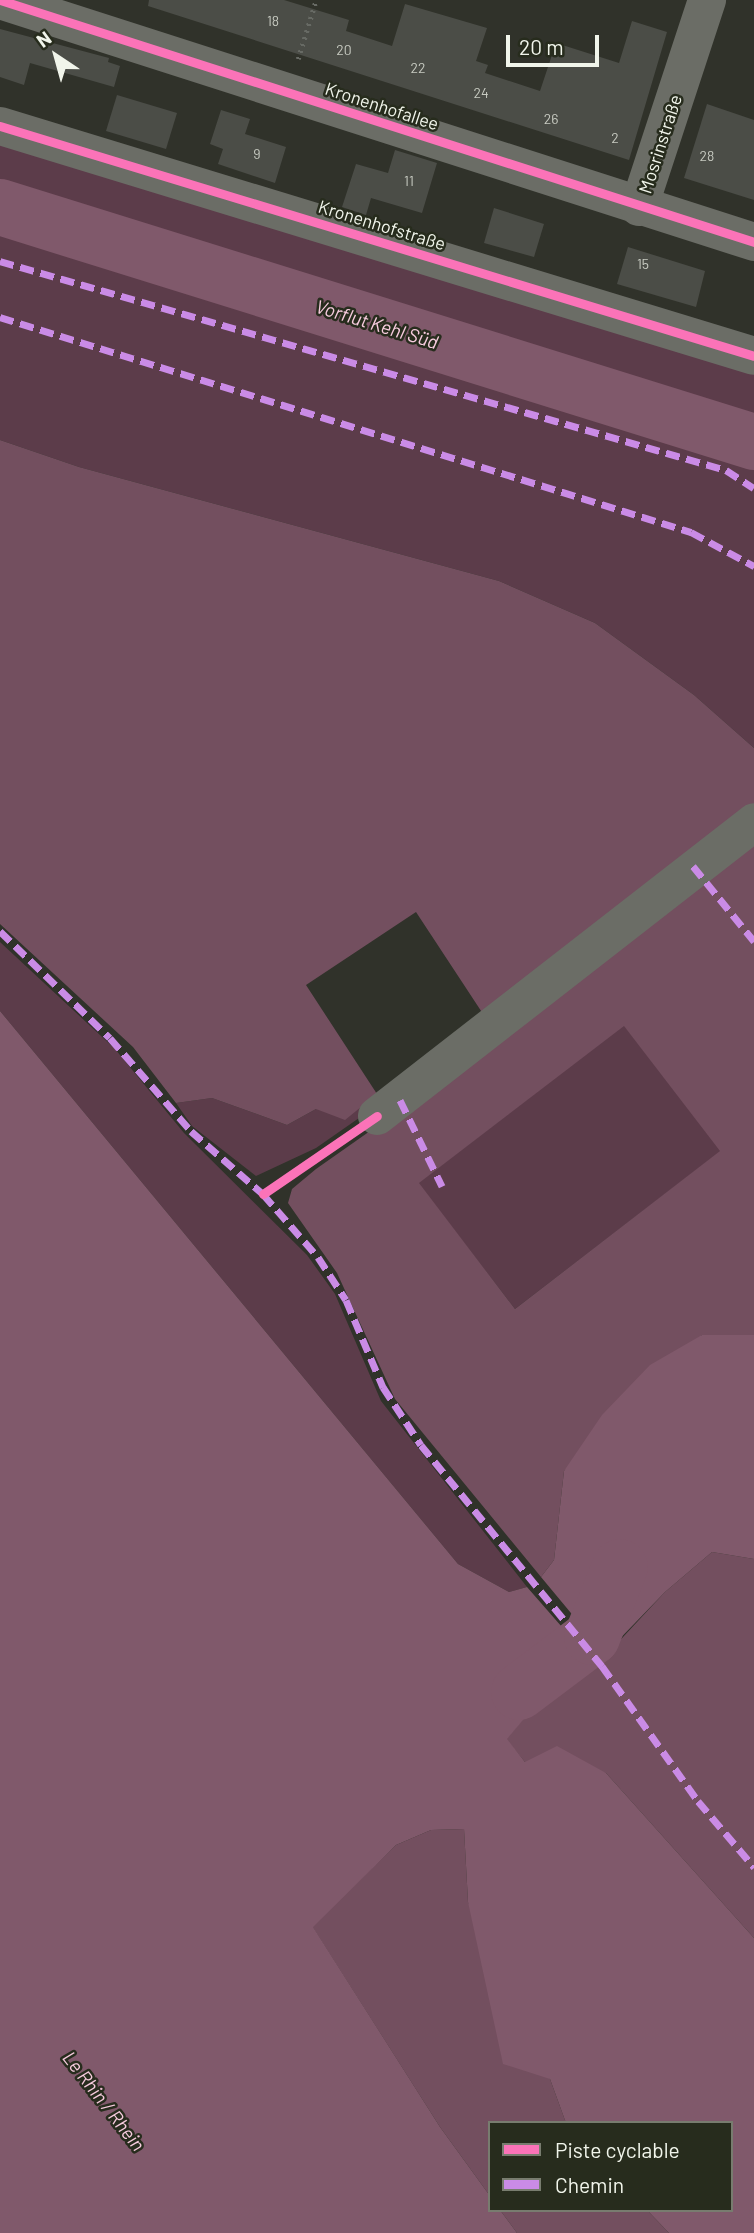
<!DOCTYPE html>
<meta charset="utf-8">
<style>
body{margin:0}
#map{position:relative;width:754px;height:2233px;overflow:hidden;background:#30322a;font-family:Barlow,sans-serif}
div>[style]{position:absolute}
.green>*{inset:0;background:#5c3c4a}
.forest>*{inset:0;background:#734f5f}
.water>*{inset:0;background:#80596b}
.river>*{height:56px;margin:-28px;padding:0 28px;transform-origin:28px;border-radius:28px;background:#80596b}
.building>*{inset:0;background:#4b4d47}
.path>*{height:4.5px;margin-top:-2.25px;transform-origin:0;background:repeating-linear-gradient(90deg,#676a64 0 2px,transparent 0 7px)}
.minor>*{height:38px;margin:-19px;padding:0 19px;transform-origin:19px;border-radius:19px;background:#6b6d66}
.quiet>*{height:7px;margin-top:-3.5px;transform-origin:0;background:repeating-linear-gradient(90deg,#ca8be6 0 14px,transparent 0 21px)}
.cycleway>*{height:9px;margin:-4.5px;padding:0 4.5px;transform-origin:4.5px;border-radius:4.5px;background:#fb73b8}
span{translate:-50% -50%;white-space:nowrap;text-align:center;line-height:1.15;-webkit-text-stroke:5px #272c1d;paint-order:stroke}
.number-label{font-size:14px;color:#c8cbc2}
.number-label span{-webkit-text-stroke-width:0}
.street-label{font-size:18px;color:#f1f5eb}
.water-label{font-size:19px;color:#f8ccdf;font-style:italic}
.legend{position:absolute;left:488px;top:2121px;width:245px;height:91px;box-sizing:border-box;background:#272c1d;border:2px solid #787c6f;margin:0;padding:9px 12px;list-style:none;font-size:21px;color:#f1f5eb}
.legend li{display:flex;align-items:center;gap:14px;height:35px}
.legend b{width:35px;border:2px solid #787c6f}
.north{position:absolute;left:21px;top:21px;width:70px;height:70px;-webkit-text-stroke:5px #272c1d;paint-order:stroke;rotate:324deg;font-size:19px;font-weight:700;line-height:28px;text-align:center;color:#f1f5eb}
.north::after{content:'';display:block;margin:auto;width:24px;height:32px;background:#f1f5eb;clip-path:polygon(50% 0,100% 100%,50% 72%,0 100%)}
.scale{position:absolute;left:506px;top:35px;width:93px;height:32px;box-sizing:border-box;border:4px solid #f1f5eb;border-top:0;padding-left:9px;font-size:21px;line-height:24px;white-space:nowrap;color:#f1f5eb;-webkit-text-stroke:5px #272c1d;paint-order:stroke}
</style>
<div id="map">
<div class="green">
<div style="clip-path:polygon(0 141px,754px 369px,754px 748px,694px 695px,595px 623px,499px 581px,79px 467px,0 440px)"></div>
<div style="clip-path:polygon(0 942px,115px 1049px,184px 1133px,307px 1255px,335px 1294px,381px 1401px,527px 1587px,509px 1592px,458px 1564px,0 1011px)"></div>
<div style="clip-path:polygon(624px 1025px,721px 1151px,515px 1309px,418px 1183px)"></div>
<div style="clip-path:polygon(377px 1094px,382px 1102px,316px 1148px,256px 1176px,192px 1126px,176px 1103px,212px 1098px,287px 1125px,316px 1109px)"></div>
</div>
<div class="forest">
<div style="clip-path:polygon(0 440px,79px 467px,499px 581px,595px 623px,694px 695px,754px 748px,754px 814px,489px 1023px,416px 912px,306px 985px,377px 1094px,345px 1120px,316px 1109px,287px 1125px,212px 1098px,176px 1103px,133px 1047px,0 924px)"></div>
<div style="clip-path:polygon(evenodd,754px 835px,754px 1335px,702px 1335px,564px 1471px,554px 1560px,541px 1577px,395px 1399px,337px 1273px,288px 1203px,292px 1189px,316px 1169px,501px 1039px,754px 835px,624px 1026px,720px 1151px,515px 1309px,419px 1183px,624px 1026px)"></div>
<div style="clip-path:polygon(712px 1552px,754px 1559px,754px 1938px,606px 1773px,525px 1762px,506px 1739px,558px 1679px,596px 1666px,665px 1592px)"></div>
<div style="clip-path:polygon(464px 1829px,468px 1902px,550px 2079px,566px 2123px,490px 2123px,490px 2196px,440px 2127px,312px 1926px,396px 1845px,431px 1830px)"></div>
<div style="clip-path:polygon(500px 2210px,647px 2210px,669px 2233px,517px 2233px)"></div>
</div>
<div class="water">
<div style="clip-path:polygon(0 1011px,458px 1564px,509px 1592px,527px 1587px,596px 1666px,558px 1679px,507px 1739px,525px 1762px,557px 1746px,606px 1773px,754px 1938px,754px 2233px,669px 2233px,647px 2210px,731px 2210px,731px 2123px,566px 2123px,550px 2079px,503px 2064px,468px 1902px,464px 1829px,431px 1830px,396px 1845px,313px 1927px,440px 2127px,490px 2196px,490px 2210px,500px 2210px,517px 2233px,0 2233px)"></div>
<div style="clip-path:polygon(702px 1335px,754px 1335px,754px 1559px,712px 1552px,665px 1592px,605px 1654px,541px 1577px,554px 1560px,564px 1471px,602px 1415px,650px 1365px)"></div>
</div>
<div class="river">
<div style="left:0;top:207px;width:790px;rotate:17.31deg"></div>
<div style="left:519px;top:1692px;width:91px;rotate:-37deg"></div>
<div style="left:592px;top:1637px;width:75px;rotate:-68.2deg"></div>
</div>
<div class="building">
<div style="clip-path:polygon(149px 0,284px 0,349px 20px,346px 31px,392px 46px,405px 4px,487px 28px,476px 61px,488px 65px,485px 73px,540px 91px,556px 43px,619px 63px,632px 21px,667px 32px,629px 160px,148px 6px)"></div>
<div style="clip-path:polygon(0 29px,109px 58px,108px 62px,120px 66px,114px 87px,30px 63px,24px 85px,0 77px)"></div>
<div style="clip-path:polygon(117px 95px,177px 113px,166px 149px,106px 131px)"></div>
<div style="clip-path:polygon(707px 104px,754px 120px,754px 200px,684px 178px)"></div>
<div style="clip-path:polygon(221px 110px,250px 119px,245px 134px,286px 147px,275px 183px,218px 164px,223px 149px,210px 144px)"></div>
<div style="clip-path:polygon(395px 150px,437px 163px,422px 213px,371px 198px,366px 215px,342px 207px,356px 164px,388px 173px)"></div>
<div style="clip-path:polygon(494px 208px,544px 224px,534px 257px,484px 243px)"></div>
<div style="clip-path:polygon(628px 247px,705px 271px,696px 307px,617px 284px)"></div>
</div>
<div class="path">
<div style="left:298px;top:59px;width:62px;rotate:-73deg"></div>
</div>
<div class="minor">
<div style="left:0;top:0;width:792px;rotate:17.79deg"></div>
<div style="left:0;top:126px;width:788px;rotate:16.96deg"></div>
<div style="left:639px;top:207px;width:218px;rotate:-71.8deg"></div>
<div style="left:377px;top:1116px;width:478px;rotate:-37.9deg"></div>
</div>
<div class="quiet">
<div style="left:0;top:261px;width:755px;rotate:16.06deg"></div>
<div style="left:726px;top:470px;width:33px;rotate:33deg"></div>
<div style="left:0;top:317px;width:724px;rotate:17.28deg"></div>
<div style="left:691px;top:532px;width:72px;rotate:28.4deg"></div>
<div style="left:693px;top:866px;width:97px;rotate:50.9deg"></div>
<div style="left:0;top:931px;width:153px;rotate:44.2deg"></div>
<div style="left:110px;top:1038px;width:123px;rotate:48.9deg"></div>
<div style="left:191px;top:1131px;width:96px;rotate:41.2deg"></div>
<div style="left:263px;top:1194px;width:84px;rotate:48.9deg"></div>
<div style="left:318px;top:1257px;width:51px;rotate:56.9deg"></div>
<div style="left:346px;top:1300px;width:95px;rotate:67deg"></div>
<div style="left:383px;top:1387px;width:69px;rotate:56.8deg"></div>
<div style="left:421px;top:1445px;width:286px;rotate:50.7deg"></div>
<div style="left:602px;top:1666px;width:166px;rotate:54.6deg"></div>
<div style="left:698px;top:1801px;width:87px;rotate:49.7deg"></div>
<div style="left:400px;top:1100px;width:96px;rotate:64deg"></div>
</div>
<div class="cycleway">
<div style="left:0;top:0;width:792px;rotate:17.79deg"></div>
<div style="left:0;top:126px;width:788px;rotate:16.96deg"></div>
<div style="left:263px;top:1194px;width:138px;rotate:-34.4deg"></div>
</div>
<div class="number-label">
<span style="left:273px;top:21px">18</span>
<span style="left:344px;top:50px">20</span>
<span style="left:418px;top:68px">22</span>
<span style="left:481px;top:93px">24</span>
<span style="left:551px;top:119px">26</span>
<span style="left:615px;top:138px">2</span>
<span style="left:257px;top:154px">9</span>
<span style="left:707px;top:156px">28</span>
<span style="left:409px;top:181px">11</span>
<span style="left:643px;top:264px">15</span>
</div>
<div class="street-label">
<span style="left:382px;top:106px;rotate:18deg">Kronenhofallee</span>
<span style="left:660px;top:144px;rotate:-72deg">Mosrinstraße</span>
<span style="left:382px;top:225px;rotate:17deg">Kronenhofstraße</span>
</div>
<div class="water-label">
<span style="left:377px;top:324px;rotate:17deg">Vorflut Kehl Süd</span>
<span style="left:104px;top:2101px;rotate:52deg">Le Rhin / Rhein</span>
</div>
<ul class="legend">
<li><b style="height:9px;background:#fb73b8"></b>Piste cyclable</li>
<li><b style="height:9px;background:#ca8be6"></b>Chemin</li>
</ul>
<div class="north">N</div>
<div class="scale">20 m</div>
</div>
